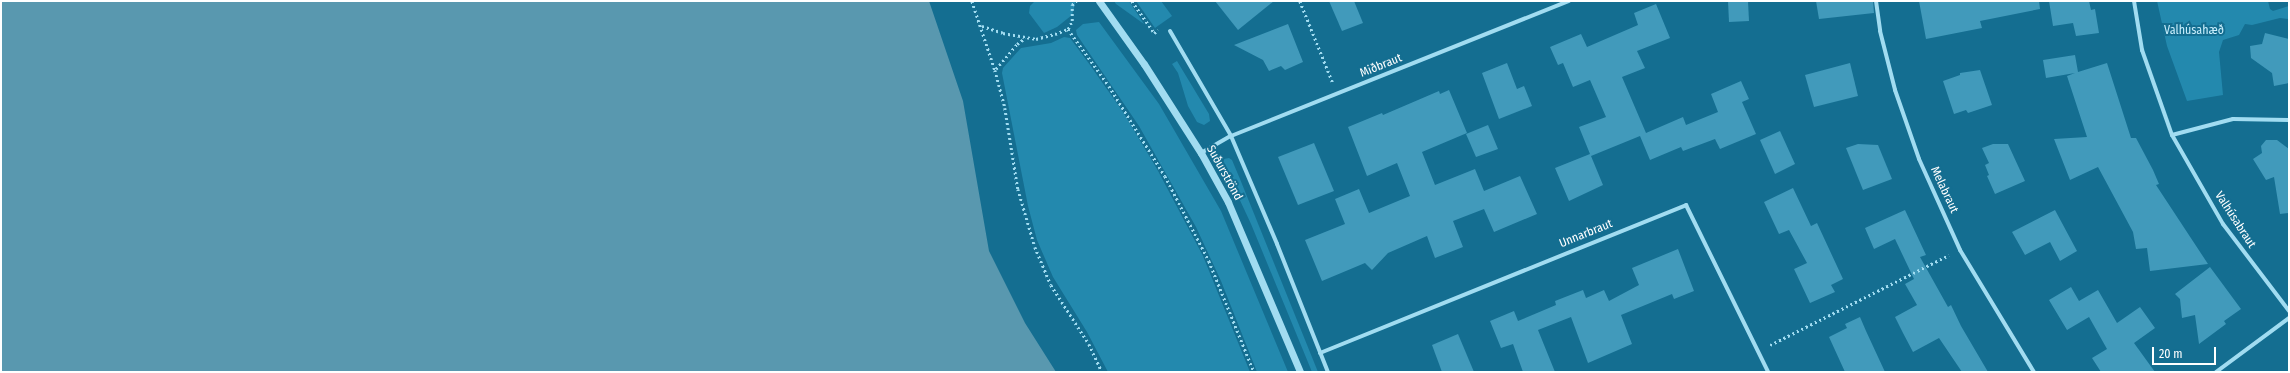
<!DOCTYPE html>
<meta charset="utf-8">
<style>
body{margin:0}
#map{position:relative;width:2290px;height:373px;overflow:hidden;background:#146e91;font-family:"Fira Sans Condensed",sans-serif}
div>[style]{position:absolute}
.green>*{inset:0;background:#2389ae}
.water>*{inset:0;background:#5998af}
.building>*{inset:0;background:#419abb}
.path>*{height:2.5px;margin-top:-1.25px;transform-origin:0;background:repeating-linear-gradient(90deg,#a1dcf1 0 2px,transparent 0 5px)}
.minor>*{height:4px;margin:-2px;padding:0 2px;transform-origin:2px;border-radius:2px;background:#a1dcf1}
.tertiary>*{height:7px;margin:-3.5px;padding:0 3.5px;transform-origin:3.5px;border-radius:3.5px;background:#a1dcf1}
span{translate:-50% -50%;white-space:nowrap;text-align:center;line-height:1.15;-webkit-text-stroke:4px #146e91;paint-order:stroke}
.park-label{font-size:12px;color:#c8eefc}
.street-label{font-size:12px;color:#fff}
.frame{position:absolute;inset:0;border:2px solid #fff;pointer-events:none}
.scale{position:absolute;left:2152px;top:347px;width:64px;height:18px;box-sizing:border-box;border:2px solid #fff;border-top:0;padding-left:5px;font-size:12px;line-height:14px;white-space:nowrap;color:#fff;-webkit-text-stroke:3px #146e91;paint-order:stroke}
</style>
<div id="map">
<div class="green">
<div style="clip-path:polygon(1035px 1px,1076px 1px,1072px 15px,1057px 27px,1044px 33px,1029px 13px,1030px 6px)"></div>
<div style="clip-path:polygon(1114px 1px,1129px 1px,1144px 24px,1116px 4px)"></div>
<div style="clip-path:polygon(1136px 1px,1161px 1px,1172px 16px,1155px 28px)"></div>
<div style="clip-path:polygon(2157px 1px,2268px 1px,2270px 9px,2273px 11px,2289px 6px,2289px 19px,2280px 18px,2252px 25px,2245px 24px,2239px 35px,2223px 40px,2219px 52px,2223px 95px,2187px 101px,2167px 46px)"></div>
<div style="clip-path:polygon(1099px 22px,1159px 104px,1221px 211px,1288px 372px,1257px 372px,1221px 281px,1196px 227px,1139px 126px,1077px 35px,1076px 30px,1083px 24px)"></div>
<div style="clip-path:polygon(1064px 37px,1070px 38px,1090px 65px,1123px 112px,1157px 169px,1203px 256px,1250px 372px,1108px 372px,1087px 332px,1053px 277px,1037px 240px,1028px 206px,1002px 73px,1003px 68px,1021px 48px,1051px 43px)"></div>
<div style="clip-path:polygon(1177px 61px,1209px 114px,1210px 121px,1204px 125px,1197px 122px,1188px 106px,1178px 73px,1172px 64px)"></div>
<div style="clip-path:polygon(1229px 158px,1232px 160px,1240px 179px,1318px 372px,1312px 372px,1251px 224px,1231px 181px,1221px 167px,1224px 159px)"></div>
</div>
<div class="water">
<div style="clip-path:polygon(1px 1px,929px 1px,963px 101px,989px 251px,1025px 323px,1056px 372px,1px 372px)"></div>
</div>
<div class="building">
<div style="clip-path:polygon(1215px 1px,1274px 1px,1238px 30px)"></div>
<div style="clip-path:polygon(1329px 1px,1354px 1px,1363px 23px,1342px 31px)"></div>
<div style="clip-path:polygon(1728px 1px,1748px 1px,1749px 21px,1729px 22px)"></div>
<div style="clip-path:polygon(1816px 1px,1873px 1px,1874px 13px,1819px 19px)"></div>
<div style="clip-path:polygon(1919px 1px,2039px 1px,2040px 9px,1980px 21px,1982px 28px,1926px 39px)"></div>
<div style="clip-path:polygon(2049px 1px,2089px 1px,2091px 10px,2095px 9px,2099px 33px,2076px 36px,2073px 23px,2053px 26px)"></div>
<div style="clip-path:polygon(1656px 4px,1670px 38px,1637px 51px,1645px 68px,1622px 77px,1646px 133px,1683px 117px,1686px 125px,1718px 112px,1711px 94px,1741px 81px,1749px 99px,1742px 102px,1756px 134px,1720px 149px,1715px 139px,1683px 151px,1681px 147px,1650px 160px,1640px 136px,1591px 156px,1603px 185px,1569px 201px,1555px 168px,1590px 154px,1579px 127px,1606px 117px,1590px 80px,1573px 87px,1563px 63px,1558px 65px,1550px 47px,1581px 34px,1587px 47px,1638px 25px,1634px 13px)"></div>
<div style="clip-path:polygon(1288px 24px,1303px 62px,1285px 70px,1281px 66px,1269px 71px,1263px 60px,1234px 45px)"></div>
<div style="clip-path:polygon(2265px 33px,2289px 39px,2289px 83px,2274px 86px,2272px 73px,2251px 58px,2250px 46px,2262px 44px)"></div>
<div style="clip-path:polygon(2075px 55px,2078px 72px,2107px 63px,2131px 138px,2136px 138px,2153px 170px,2159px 184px,2156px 185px,2208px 264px,2150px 271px,2147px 248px,2136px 249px,2133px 232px,2098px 167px,2070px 180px,2054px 139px,2087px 137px,2067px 76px,2075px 73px,2046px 78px,2043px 60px)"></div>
<div style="clip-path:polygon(1507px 63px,1517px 89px,1524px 86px,1532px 106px,1499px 119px,1482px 73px)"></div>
<div style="clip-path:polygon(1850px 63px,1858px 96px,1814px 107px,1805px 75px)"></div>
<div style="clip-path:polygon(1980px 70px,1992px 105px,1968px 113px,1966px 110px,1954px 114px,1943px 81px,1960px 75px,1960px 73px)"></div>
<div style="clip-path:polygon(1449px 90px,1467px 133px,1422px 152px,1435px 185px,1475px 169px,1484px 191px,1520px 176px,1537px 214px,1494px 232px,1484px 209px,1453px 221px,1463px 247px,1435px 258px,1427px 236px,1388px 253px,1372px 270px,1365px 263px,1322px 281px,1305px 240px,1345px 224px,1335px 199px,1359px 189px,1369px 213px,1410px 196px,1397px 163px,1367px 176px,1348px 127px,1382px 113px,1383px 115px,1439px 91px,1440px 94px)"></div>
<div style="clip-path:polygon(1488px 125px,1498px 149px,1476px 157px,1466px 134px)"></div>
<div style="clip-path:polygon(1780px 131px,1795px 164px,1775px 174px,1760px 140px)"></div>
<div style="clip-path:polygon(2266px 140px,2277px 140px,2289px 149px,2289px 213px,2280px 214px,2274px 177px,2266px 180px,2253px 159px,2262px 153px,2261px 146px)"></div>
<div style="clip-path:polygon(1314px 143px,1334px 191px,1298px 205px,1278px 157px)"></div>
<div style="clip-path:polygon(1858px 144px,1878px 145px,1892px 179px,1863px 190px,1846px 148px)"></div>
<div style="clip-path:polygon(1993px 144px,2008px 144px,2025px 181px,1995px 194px,1987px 176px,1989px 175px,1985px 165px,1989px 163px,1982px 148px)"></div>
<div style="clip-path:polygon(1793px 188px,1811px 226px,1817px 223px,1843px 279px,1831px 285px,1835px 292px,1810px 303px,1794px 269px,1807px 263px,1789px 230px,1779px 234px,1764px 202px)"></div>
<div style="clip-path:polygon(1905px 210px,1926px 255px,1920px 257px,1948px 307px,1951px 305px,1961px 326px,1988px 372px,1962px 372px,1939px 338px,1913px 352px,1903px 333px,1895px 317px,1917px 305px,1905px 284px,1914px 279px,1895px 239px,1874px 249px,1865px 228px)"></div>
<div style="clip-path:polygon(2055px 210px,2077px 251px,2060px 261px,2050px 242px,2025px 255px,2012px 232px)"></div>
<div style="clip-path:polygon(1678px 249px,1694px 291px,1674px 299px,1672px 294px,1621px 315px,1632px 344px,1588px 363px,1571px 317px,1538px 330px,1555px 372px,1523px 372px,1513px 344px,1501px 348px,1490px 321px,1514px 311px,1518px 321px,1556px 305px,1555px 301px,1583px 290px,1586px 298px,1604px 290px,1609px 301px,1639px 285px,1632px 268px)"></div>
<div style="clip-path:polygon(2210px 267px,2241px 309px,2224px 321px,2226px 324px,2199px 344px,2195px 315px,2182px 318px,2180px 299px,2175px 294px)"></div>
<div style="clip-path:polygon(2071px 287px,2079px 301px,2098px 290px,2117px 323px,2140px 307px,2155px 328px,2134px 343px,2155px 372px,2101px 372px,2092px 358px,2107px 349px,2089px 317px,2067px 330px,2049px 300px)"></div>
<div style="clip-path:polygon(1860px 317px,1866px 331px,1885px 372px,1845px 372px,1829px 337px,1847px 328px,1845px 324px)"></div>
<div style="clip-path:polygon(1458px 334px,1474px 372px,1442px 372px,1432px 345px)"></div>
</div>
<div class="path">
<div style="left:972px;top:1px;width:73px;rotate:71.6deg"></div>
<div style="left:995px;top:70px;width:39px;rotate:75deg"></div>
<div style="left:1005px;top:108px;width:82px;rotate:80.9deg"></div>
<div style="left:1018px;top:189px;width:60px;rotate:73.7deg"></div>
<div style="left:1035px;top:247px;width:41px;rotate:67.2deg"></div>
<div style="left:1051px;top:285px;width:70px;rotate:57.2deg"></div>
<div style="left:1089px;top:344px;width:31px;rotate:65deg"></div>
<div style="left:1132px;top:1px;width:39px;rotate:55deg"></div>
<div style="left:1154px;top:33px;width:5px;rotate:-37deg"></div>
<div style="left:1300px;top:1px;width:88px;rotate:68.1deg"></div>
<div style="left:982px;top:26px;width:22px;rotate:18deg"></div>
<div style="left:1003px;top:33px;width:34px;rotate:10deg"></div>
<div style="left:1036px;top:39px;width:20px;rotate:-15deg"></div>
<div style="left:1055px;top:34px;width:14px;rotate:-21deg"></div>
<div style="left:1068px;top:29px;width:70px;rotate:54.3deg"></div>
<div style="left:1109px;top:86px;width:106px;rotate:58.1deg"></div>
<div style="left:1165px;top:176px;width:96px;rotate:62.6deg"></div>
<div style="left:1209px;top:261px;width:120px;rotate:67.9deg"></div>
<div style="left:1068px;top:29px;width:9px;rotate:-63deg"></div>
<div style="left:1072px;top:21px;width:16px;rotate:-90deg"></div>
<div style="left:1072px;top:5px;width:6px;rotate:-45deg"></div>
<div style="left:996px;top:69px;width:33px;rotate:-50deg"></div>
<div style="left:1017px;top:44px;width:10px;rotate:-37deg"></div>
<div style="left:1770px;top:345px;width:200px;rotate:-26.7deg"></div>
</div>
<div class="minor">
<div style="left:1876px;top:1px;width:30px;rotate:82deg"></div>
<div style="left:1880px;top:31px;width:61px;rotate:75.7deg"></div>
<div style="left:1895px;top:90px;width:73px;rotate:70.8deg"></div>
<div style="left:1919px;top:159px;width:100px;rotate:65.7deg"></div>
<div style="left:1960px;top:250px;width:143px;rotate:58.8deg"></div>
<div style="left:2134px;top:1px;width:50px;rotate:80.7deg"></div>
<div style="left:2142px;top:50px;width:90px;rotate:70.6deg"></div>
<div style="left:2172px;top:135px;width:103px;rotate:60.2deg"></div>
<div style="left:2223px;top:224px;width:109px;rotate:52.8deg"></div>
<div style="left:1170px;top:31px;width:121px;rotate:59.8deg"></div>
<div style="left:1231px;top:136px;width:117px;rotate:66.9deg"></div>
<div style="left:1277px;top:244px;width:138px;rotate:68.3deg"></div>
<div style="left:2172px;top:135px;width:63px;rotate:-14.7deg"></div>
<div style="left:2233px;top:119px;width:56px;rotate:1deg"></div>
<div style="left:1201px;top:153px;width:34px;rotate:-30deg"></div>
<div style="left:1231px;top:136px;width:364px;rotate:-21.8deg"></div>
<div style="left:1320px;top:353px;width:395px;rotate:-22deg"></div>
<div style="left:1686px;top:205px;width:186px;rotate:63.8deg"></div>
<div style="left:2216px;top:372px;width:91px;rotate:-36.5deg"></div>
</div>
<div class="tertiary">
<div style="left:1099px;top:1px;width:77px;rotate:54.5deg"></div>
<div style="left:1144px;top:64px;width:106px;rotate:57.4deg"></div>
<div style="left:1201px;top:153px;width:56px;rotate:61.1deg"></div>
<div style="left:1228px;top:202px;width:185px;rotate:67deg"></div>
</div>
<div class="park-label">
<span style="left:2194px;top:31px">Valhúsahæð</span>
</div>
<div class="street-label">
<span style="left:1381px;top:66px;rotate:-22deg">Miðbraut</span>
<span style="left:1224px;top:173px;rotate:61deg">Suðurströnd</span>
<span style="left:1944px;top:190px;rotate:65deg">Melabraut</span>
<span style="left:2235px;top:220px;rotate:57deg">Valhúsabraut</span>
<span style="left:1586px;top:234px;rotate:-22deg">Unnarbraut</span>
</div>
<div class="frame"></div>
<div class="scale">20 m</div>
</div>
